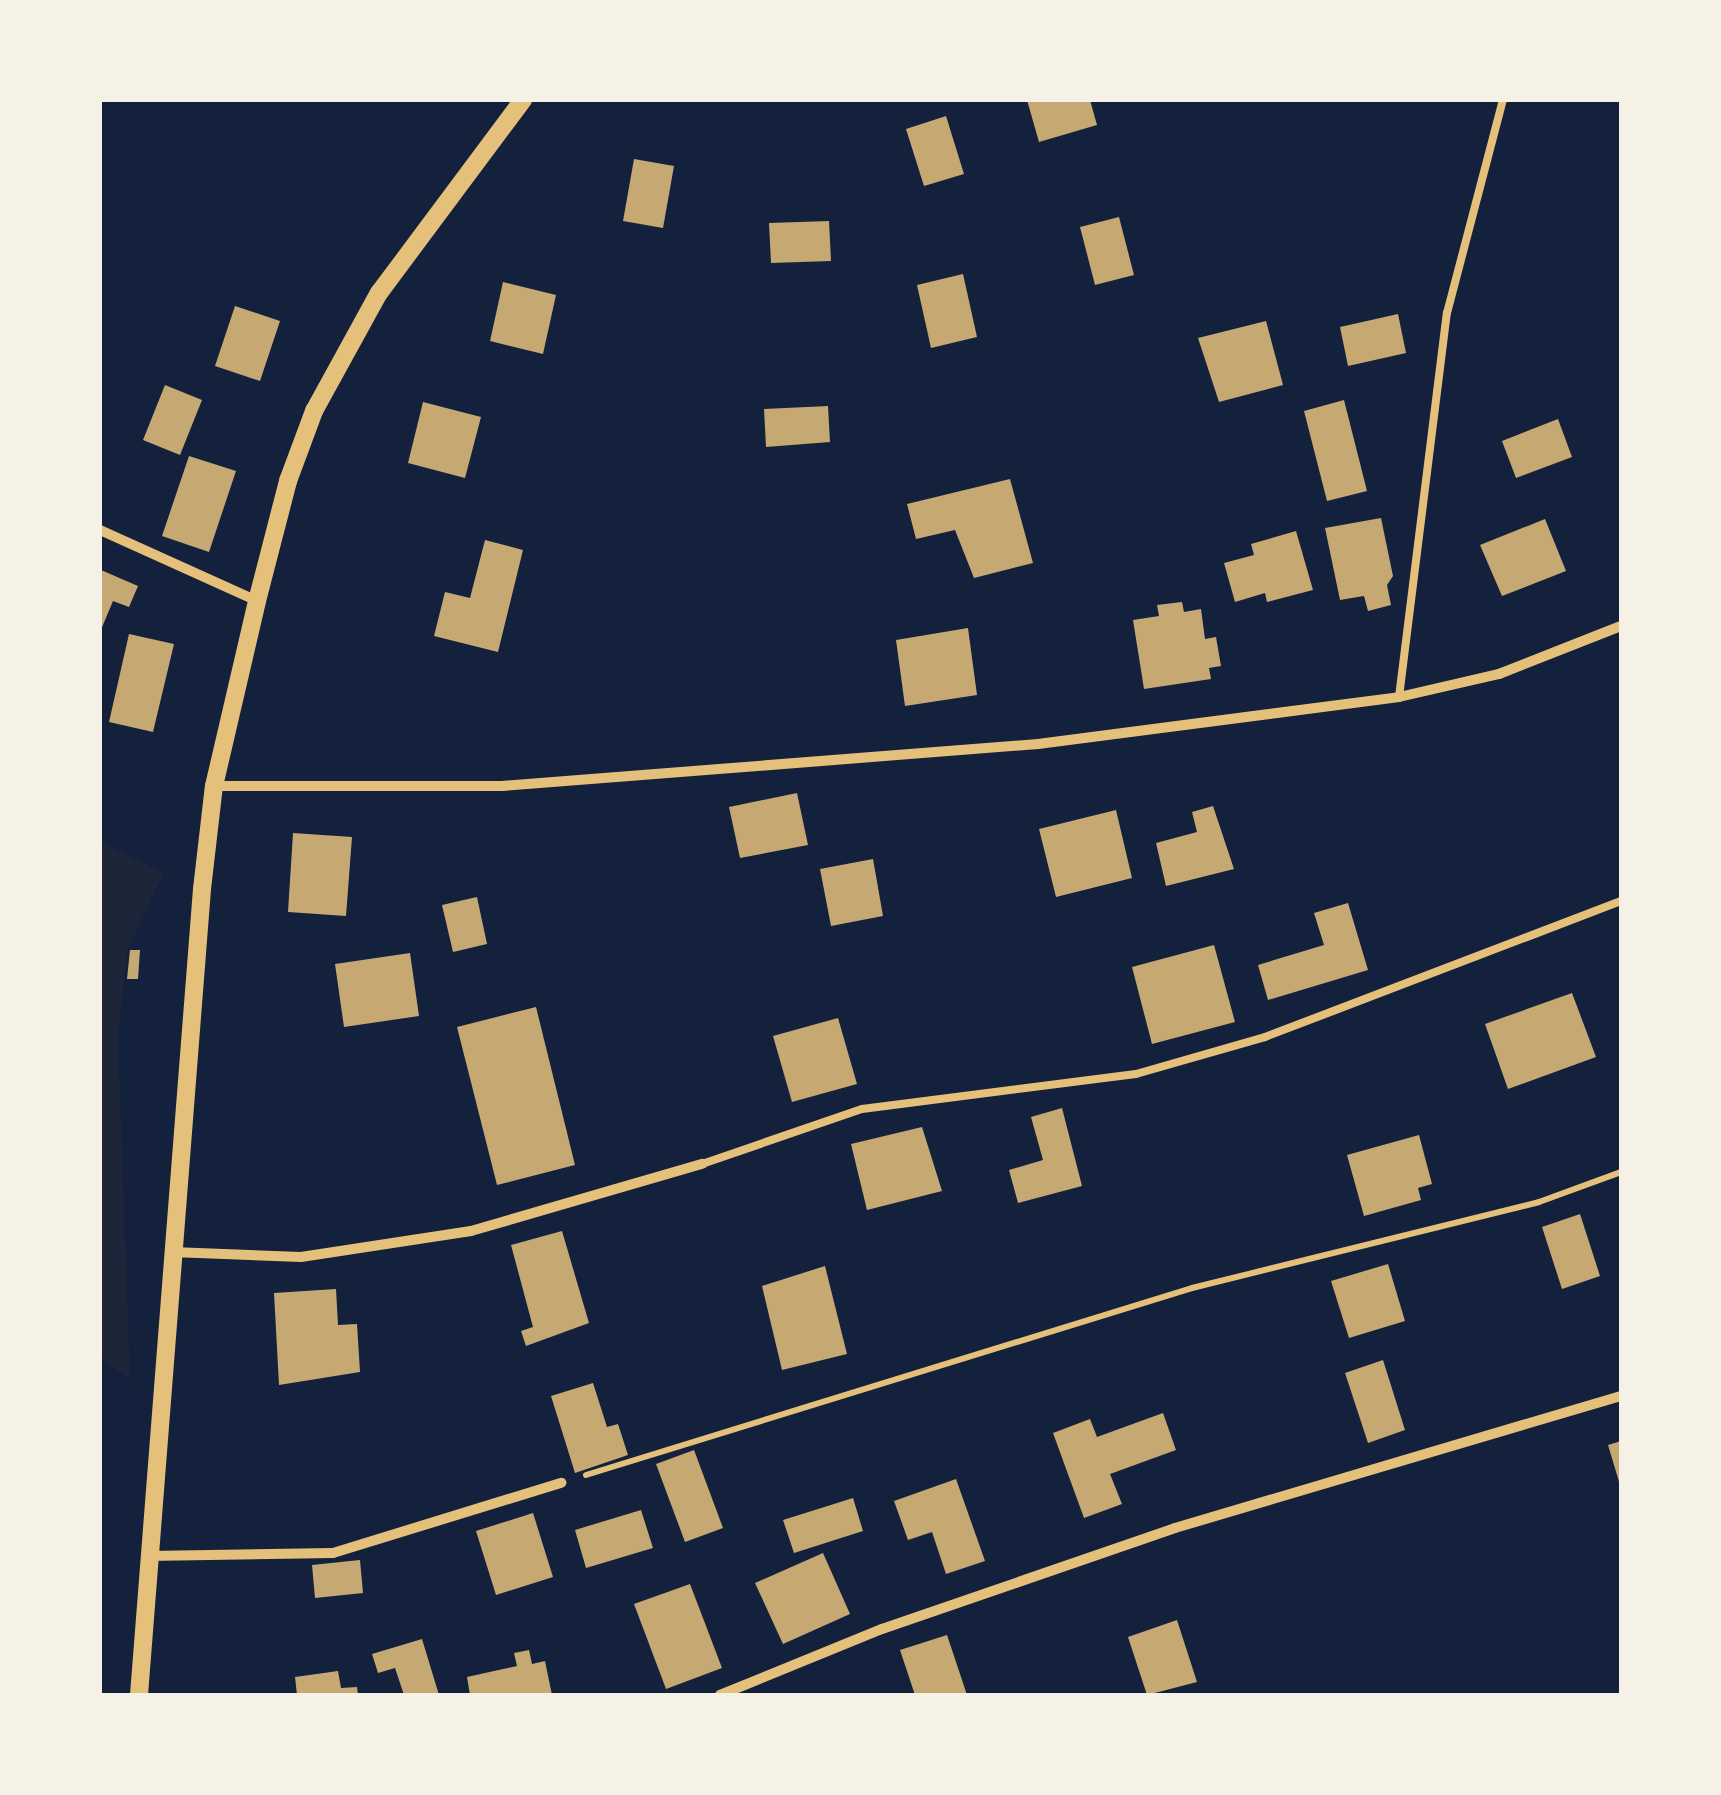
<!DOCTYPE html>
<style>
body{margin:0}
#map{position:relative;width:1721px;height:1795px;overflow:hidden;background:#14213d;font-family:"Asap Condensed",sans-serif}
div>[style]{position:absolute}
.green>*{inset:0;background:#1d2539}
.building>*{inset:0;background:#c6a872}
.path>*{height:6px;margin:-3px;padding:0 3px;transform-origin:3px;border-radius:3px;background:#e5c07b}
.service>*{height:8px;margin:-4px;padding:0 4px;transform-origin:4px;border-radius:4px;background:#e5c07b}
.minor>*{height:10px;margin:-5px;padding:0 5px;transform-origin:5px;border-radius:5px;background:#e5c07b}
.tertiary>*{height:18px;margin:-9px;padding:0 9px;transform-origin:9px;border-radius:9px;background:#e5c07b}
span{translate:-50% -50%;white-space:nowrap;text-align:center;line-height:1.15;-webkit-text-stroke:10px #f6f1e7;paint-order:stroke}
.frame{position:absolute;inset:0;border:102px solid #f6f1e7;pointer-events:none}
</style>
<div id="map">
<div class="green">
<div style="clip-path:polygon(100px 842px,164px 873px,127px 950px,118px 1041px,130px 1379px,100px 1358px)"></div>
</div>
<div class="building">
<div style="clip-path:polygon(1027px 100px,1090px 100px,1097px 125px,1039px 142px)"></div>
<div style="clip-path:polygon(946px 116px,964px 174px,924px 186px,906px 129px)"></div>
<div style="clip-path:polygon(634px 159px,674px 166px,663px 228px,623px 221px)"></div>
<div style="clip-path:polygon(1119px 217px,1134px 275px,1095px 285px,1080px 227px)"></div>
<div style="clip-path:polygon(829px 221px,831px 261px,771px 263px,769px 223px)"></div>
<div style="clip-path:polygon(963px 274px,977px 337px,931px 348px,917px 285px)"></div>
<div style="clip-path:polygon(503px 282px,556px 295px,543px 354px,490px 341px)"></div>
<div style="clip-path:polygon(235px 306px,280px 321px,260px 381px,215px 366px)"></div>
<div style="clip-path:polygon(1398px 314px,1406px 353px,1348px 366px,1340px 327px)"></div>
<div style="clip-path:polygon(1266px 321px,1283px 385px,1219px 402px,1198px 338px)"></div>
<div style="clip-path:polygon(165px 385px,202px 400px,180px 455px,143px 440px)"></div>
<div style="clip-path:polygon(1344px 400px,1367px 491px,1327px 501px,1304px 411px)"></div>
<div style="clip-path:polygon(423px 402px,481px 417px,465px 478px,408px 463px)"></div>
<div style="clip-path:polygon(828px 406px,830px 442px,766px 447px,764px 409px)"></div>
<div style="clip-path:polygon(1558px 419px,1572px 457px,1516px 478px,1502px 441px)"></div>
<div style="clip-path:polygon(189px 456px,236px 471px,209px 552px,162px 536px)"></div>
<div style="clip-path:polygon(1010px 479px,1033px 563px,974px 578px,955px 530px,916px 539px,907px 504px)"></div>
<div style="clip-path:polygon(1381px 518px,1393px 576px,1387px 585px,1391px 605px,1368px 611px,1364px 596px,1340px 600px,1325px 528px)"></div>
<div style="clip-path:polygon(1545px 519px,1566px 571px,1502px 596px,1480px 545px)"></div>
<div style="clip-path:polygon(1296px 531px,1313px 590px,1267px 602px,1265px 593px,1235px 602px,1224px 563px,1254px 555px,1251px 544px)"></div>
<div style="clip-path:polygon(485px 540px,523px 550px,498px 652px,434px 636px,445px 592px,470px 598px)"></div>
<div style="clip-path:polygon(101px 570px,138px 586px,129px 607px,113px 601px,100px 632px)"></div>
<div style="clip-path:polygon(1182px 602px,1184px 612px,1201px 609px,1205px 639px,1216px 637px,1221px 666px,1209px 668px,1211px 679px,1144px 689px,1133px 620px,1159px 616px,1157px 605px)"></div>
<div style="clip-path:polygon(968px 628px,977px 695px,905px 706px,896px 640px)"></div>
<div style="clip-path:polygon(129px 634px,174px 644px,153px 732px,109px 722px)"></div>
<div style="clip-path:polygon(797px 793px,808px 845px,740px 858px,729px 807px)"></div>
<div style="clip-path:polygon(1213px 806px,1234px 869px,1166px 886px,1156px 843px,1197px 832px,1192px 812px)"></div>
<div style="clip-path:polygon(1116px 810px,1132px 878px,1056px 897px,1039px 829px)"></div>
<div style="clip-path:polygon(293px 833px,352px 837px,346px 916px,288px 912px)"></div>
<div style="clip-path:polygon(873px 859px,883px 916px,831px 926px,820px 869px)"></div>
<div style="clip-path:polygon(477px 897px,487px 944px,453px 952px,442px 905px)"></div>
<div style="clip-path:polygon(1348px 903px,1368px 970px,1268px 1000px,1258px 965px,1324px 945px,1314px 913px)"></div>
<div style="clip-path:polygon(1214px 945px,1235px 1022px,1152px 1044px,1132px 967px)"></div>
<div style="clip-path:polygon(130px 950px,140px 950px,138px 979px,127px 979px)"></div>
<div style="clip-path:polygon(410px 953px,419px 1016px,344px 1027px,335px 964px)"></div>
<div style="clip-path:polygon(1572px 993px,1596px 1057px,1508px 1089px,1485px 1024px)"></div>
<div style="clip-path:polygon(536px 1007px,575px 1165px,497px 1185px,457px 1027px)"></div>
<div style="clip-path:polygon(838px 1018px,857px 1084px,792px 1102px,773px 1036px)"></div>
<div style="clip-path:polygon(1062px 1108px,1082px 1186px,1018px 1203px,1009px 1170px,1043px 1160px,1031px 1117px)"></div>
<div style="clip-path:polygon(922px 1127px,942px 1191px,867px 1210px,851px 1144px)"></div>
<div style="clip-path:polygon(1419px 1135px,1432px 1184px,1418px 1188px,1421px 1200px,1364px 1216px,1347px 1155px)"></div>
<div style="clip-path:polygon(1580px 1214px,1600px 1276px,1562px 1289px,1542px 1227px)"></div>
<div style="clip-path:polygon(562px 1231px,589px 1323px,526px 1346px,521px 1331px,533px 1327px,511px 1245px)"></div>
<div style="clip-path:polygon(1388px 1264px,1405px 1321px,1349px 1338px,1331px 1281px)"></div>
<div style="clip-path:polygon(825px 1266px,847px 1354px,782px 1370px,762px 1286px)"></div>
<div style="clip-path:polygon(336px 1289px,338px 1325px,357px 1324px,360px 1372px,279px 1385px,274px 1293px)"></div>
<div style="clip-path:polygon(1383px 1360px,1405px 1430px,1368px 1443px,1345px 1373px)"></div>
<div style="clip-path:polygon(593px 1383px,607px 1427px,618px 1424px,628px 1455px,575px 1473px,551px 1396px)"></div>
<div style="clip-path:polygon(1163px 1413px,1176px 1450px,1110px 1474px,1122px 1504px,1084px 1518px,1053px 1433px,1090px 1419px,1097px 1437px)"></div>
<div style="clip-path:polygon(1621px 1441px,1621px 1485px,1620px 1485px,1608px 1445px)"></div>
<div style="clip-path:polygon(694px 1450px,723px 1528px,685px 1542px,656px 1464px)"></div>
<div style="clip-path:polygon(956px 1479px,985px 1561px,946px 1574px,932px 1532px,908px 1540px,894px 1501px)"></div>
<div style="clip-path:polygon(853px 1498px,863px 1531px,794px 1553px,783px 1520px)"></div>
<div style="clip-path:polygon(641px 1510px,653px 1548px,586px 1568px,575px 1530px)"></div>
<div style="clip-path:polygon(533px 1513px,553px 1577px,496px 1595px,476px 1531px)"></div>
<div style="clip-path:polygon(823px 1553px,850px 1614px,783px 1644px,755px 1583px)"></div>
<div style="clip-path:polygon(360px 1560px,363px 1593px,315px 1598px,312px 1565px)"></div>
<div style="clip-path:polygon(690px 1584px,722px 1668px,666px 1689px,634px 1604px)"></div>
<div style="clip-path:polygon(1177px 1620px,1197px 1682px,1147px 1695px,1128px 1637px)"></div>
<div style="clip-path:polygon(947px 1635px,967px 1695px,915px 1695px,900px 1650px)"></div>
<div style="clip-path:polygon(422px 1639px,439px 1695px,404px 1695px,395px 1668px,378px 1673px,372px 1654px)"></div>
<div style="clip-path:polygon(529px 1650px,532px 1664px,545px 1661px,552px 1695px,470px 1695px,467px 1677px,517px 1666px,514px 1653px)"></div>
<div style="clip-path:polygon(338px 1671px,341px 1688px,357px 1687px,358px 1695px,297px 1695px,295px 1677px)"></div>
</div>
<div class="path">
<div style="left:586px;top:1475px;width:634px;rotate:-17.15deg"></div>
<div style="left:1192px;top:1288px;width:357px;rotate:-13.9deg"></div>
<div style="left:1539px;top:1202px;width:87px;rotate:-20.1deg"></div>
</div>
<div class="service">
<div style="left:1399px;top:697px;width:387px;rotate:-82.9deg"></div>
<div style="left:1447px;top:313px;width:220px;rotate:-75.3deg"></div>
<div style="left:702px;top:1164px;width:169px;rotate:-19deg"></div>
<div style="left:862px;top:1109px;width:276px;rotate:-7.3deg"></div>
<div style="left:1136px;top:1074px;width:134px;rotate:-16deg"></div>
<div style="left:1265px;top:1037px;width:381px;rotate:-20.9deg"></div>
</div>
<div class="minor">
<div style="left:100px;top:530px;width:172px;rotate:24.3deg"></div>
<div style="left:214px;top:786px;width:288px"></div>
<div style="left:502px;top:786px;width:538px;rotate:-4.48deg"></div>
<div style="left:1038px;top:744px;width:364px;rotate:-7.4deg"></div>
<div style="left:1399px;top:697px;width:103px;rotate:-13deg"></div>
<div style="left:1499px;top:674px;width:131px;rotate:-21.5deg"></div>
<div style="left:172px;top:1252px;width:129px;rotate:2.2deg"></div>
<div style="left:301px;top:1257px;width:172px;rotate:-8.7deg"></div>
<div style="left:471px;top:1231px;width:241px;rotate:-16.2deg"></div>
<div style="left:147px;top:1556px;width:186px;rotate:-0.9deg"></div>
<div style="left:333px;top:1553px;width:239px;rotate:-17.1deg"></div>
<div style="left:720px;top:1695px;width:175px;rotate:-22.2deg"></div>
<div style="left:882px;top:1629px;width:310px;rotate:-19deg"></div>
<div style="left:1175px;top:1528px;width:465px;rotate:-16.5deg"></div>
</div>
<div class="tertiary">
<div style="left:139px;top:1695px;width:808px;rotate:-85.53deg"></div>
<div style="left:202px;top:889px;width:104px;rotate:-83.4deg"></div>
<div style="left:214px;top:786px;width:190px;rotate:-76.9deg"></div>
<div style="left:257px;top:601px;width:124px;rotate:-75.5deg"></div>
<div style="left:288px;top:481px;width:75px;rotate:-69.6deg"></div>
<div style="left:314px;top:411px;width:135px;rotate:-61.2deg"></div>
<div style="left:379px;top:293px;width:241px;rotate:-53.3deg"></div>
</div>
<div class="frame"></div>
</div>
